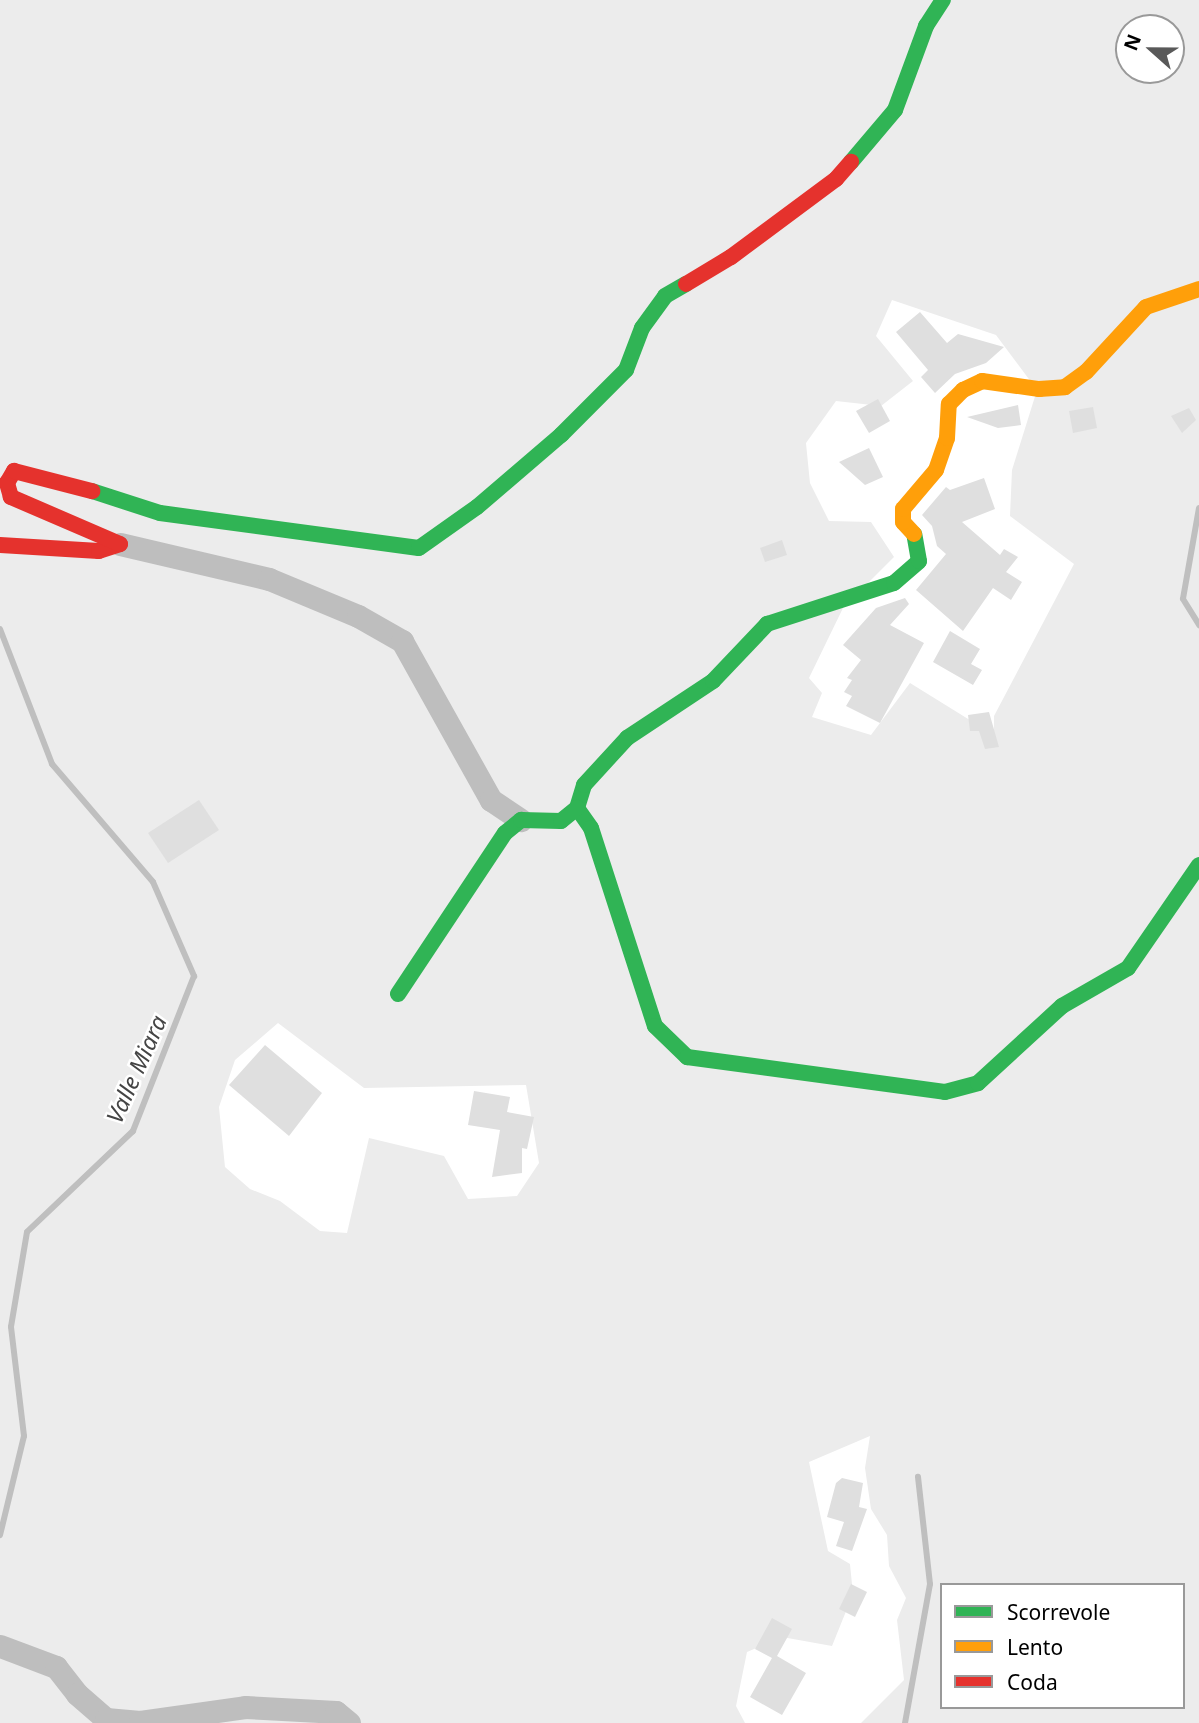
<!DOCTYPE html>
<style>
body{margin:0}
#map{position:relative;width:1199px;height:1723px;overflow:hidden;background:#fff;font-family:"Noto Sans",sans-serif}
div>[style]{position:absolute}
.green>*{inset:0;background:#ececec}
.stream>*{height:6px;margin:-3px;padding:0 3px;transform-origin:3px;border-radius:3px;background:#bfbfbf}
.building>*{inset:0;background:#dfdfdf}
.street>*{height:23px;margin:-11.5px;padding:0 11.5px;transform-origin:11.5px;border-radius:11.5px;background:#bebebe}
.fast>*{height:16px;margin:-8px;padding:0 8px;transform-origin:8px;border-radius:8px;background:#30b455}
.slow>*{height:16px;margin:-8px;padding:0 8px;transform-origin:8px;border-radius:8px;background:#ff9f0a}
.jam>*{height:16px;margin:-8px;padding:0 8px;transform-origin:8px;border-radius:8px;background:#e5322d}
span{translate:-50% -50%;white-space:nowrap;text-align:center;line-height:1.15;-webkit-text-stroke:5px #fff;paint-order:stroke}
.water-label{font-size:23px;color:#444;font-style:italic}
.legend{position:absolute;left:940px;top:1583px;width:245px;height:126px;box-sizing:border-box;background:#fff;border:2px solid #999;margin:0;padding:9px 12px;list-style:none;font-size:21px;color:#000}
.legend li{display:flex;align-items:center;gap:14px;height:35px}
.legend b{width:35px;border:2px solid #999}
.north{position:absolute;left:1115px;top:14px;width:70px;height:70px;box-sizing:border-box;background:#fff;border:2px solid #999;border-radius:50%;rotate:291deg;font-size:19px;font-weight:700;line-height:28px;text-align:center;color:#000}
.north::after{content:'';display:block;margin:auto;width:24px;height:32px;background:#595959;clip-path:polygon(50% 0,100% 100%,50% 72%,0 100%)}
</style>
<div id="map">
<div class="green">
<div style="clip-path:polygon(evenodd,0 0,1199px 0,1199px 1723px,861px 1723px,904px 1680px,897px 1620px,906px 1598px,889px 1566px,887px 1535px,871px 1509px,865px 1468px,870px 1436px,809px 1462px,828px 1551px,850px 1564px,853px 1594px,832px 1646px,782px 1637px,747px 1652px,736px 1706px,745px 1723px,0 1723px,0 0,1129px 28px,1171px 28px,1171px 70px,1129px 70px,1129px 28px,0 0,892px 300px,996px 335px,1037px 390px,1012px 470px,1010px 516px,1074px 564px,994px 716px,994px 735px,910px 683px,871px 735px,812px 717px,822px 693px,809px 678px,843px 608px,894px 557px,871px 522px,829px 521px,810px 483px,806px 443px,836px 401px,881px 406px,913px 381px,876px 336px,892px 300px,0 0,278px 1023px,364px 1088px,526px 1085px,539px 1163px,517px 1196px,468px 1199px,444px 1156px,369px 1138px,347px 1233px,320px 1231px,280px 1201px,250px 1189px,225px 1167px,219px 1107px,235px 1060px,278px 1023px,0 0,942px 1585px,1183px 1585px,1183px 1707px,942px 1707px,942px 1585px)"></div>
</div>
<div class="stream">
<div style="left:1199px;top:508px;width:92px;rotate:100deg"></div>
<div style="left:1183px;top:599px;width:31px;rotate:58deg"></div>
<div style="left:0;top:629px;width:145px;rotate:68.9deg"></div>
<div style="left:52px;top:764px;width:155px;rotate:49.4deg"></div>
<div style="left:153px;top:882px;width:103px;rotate:66.4deg"></div>
<div style="left:194px;top:976px;width:167px;rotate:111.5deg"></div>
<div style="left:133px;top:1131px;width:146px;rotate:136.4deg"></div>
<div style="left:27px;top:1232px;width:96px;rotate:99.6deg"></div>
<div style="left:11px;top:1327px;width:110px;rotate:83.2deg"></div>
<div style="left:24px;top:1436px;width:102px;rotate:103.6deg"></div>
<div style="left:905px;top:1723px;width:141px;rotate:-79.8deg"></div>
<div style="left:930px;top:1584px;width:108px;rotate:-96.4deg"></div>
</div>
<div class="building">
<div style="clip-path:polygon(920px 312px,947px 343px,958px 334px,1004px 347px,986px 363px,955px 374px,935px 393px,921px 377px,928px 370px,896px 332px)"></div>
<div style="clip-path:polygon(878px 399px,890px 421px,869px 433px,856px 411px)"></div>
<div style="clip-path:polygon(1018px 405px,1021px 425px,998px 428px,967px 417px)"></div>
<div style="clip-path:polygon(1093px 407px,1097px 428px,1073px 433px,1069px 411px)"></div>
<div style="clip-path:polygon(1189px 408px,1196px 420px,1182px 433px,1171px 416px)"></div>
<div style="clip-path:polygon(869px 448px,883px 477px,865px 485px,839px 462px)"></div>
<div style="clip-path:polygon(984px 478px,995px 509px,962px 522px,1000px 555px,1004px 549px,1018px 557px,1006px 572px,1022px 582px,1011px 600px,993px 588px,963px 631px,916px 590px,946px 554px,937px 546px,932px 526px,922px 515px,946px 487px,950px 490px)"></div>
<div style="clip-path:polygon(782px 540px,787px 555px,765px 562px,760px 548px)"></div>
<div style="clip-path:polygon(905px 598px,909px 604px,890px 625px,924px 643px,880px 723px,846px 706px,852px 696px,844px 692px,852px 680px,847px 678px,861px 660px,843px 645px,876px 608px)"></div>
<div style="clip-path:polygon(950px 631px,980px 649px,971px 664px,982px 670px,973px 685px,933px 662px)"></div>
<div style="clip-path:polygon(989px 712px,999px 747px,985px 749px,979px 731px,970px 731px,968px 715px)"></div>
<div style="clip-path:polygon(199px 800px,219px 830px,168px 863px,148px 833px)"></div>
<div style="clip-path:polygon(265px 1045px,322px 1093px,289px 1136px,229px 1085px)"></div>
<div style="clip-path:polygon(474px 1091px,510px 1097px,507px 1112px,534px 1117px,527px 1149px,522px 1148px,522px 1173px,492px 1177px,500px 1130px,468px 1125px)"></div>
<div style="clip-path:polygon(842px 1478px,863px 1483px,859px 1507px,867px 1509px,852px 1551px,836px 1546px,844px 1522px,827px 1517px,836px 1483px)"></div>
<div style="clip-path:polygon(851px 1584px,867px 1592px,855px 1617px,839px 1609px)"></div>
<div style="clip-path:polygon(772px 1618px,792px 1629px,777px 1656px,806px 1673px,782px 1715px,750px 1697px,772px 1658px,755px 1649px)"></div>
</div>
<div class="street">
<div style="left:120px;top:544px;width:153px;rotate:13.2deg"></div>
<div style="left:269px;top:579px;width:96px;rotate:22.6deg"></div>
<div style="left:358px;top:616px;width:51px;rotate:29.6deg"></div>
<div style="left:402px;top:641px;width:182px;rotate:60.8deg"></div>
<div style="left:491px;top:800px;width:36px;rotate:34deg"></div>
<div style="left:0;top:1646px;width:60px;rotate:20.6deg"></div>
<div style="left:56px;top:1667px;width:34px;rotate:52deg"></div>
<div style="left:77px;top:1694px;width:38px;rotate:41deg"></div>
<div style="left:106px;top:1719px;width:34px;rotate:5deg"></div>
<div style="left:140px;top:1722px;width:106px;rotate:-8.1deg"></div>
<div style="left:245px;top:1707px;width:91px;rotate:3.1deg"></div>
<div style="left:336px;top:1712px;width:17px;rotate:40deg"></div>
</div>
<div class="fast">
<div style="left:851px;top:162px;width:68px;rotate:-49.8deg"></div>
<div style="left:895px;top:110px;width:90px;rotate:-69.7deg"></div>
<div style="left:926px;top:26px;width:31px;rotate:-57deg"></div>
<div style="left:92px;top:491px;width:71px;rotate:17.9deg"></div>
<div style="left:160px;top:513px;width:261px;rotate:7.7deg"></div>
<div style="left:419px;top:548px;width:71px;rotate:-35.3deg"></div>
<div style="left:477px;top:507px;width:111px;rotate:-40.6deg"></div>
<div style="left:561px;top:435px;width:92px;rotate:-45deg"></div>
<div style="left:626px;top:370px;width:45px;rotate:-69.1deg"></div>
<div style="left:642px;top:328px;width:39px;rotate:-54deg"></div>
<div style="left:665px;top:296px;width:24px;rotate:-30deg"></div>
<div style="left:577px;top:808px;width:24px;rotate:-73deg"></div>
<div style="left:584px;top:785px;width:64px;rotate:-47.5deg"></div>
<div style="left:627px;top:738px;width:103px;rotate:-33.5deg"></div>
<div style="left:713px;top:681px;width:79px;rotate:-46.5deg"></div>
<div style="left:767px;top:624px;width:133px;rotate:-17.9deg"></div>
<div style="left:894px;top:583px;width:33px;rotate:-41deg"></div>
<div style="left:919px;top:561px;width:27px;rotate:-100deg"></div>
<div style="left:577px;top:808px;width:24px;rotate:55deg"></div>
<div style="left:591px;top:828px;width:208px;rotate:72.1deg"></div>
<div style="left:655px;top:1026px;width:45px;rotate:44.1deg"></div>
<div style="left:687px;top:1057px;width:260px;rotate:7.7deg"></div>
<div style="left:945px;top:1092px;width:34px;rotate:-15deg"></div>
<div style="left:978px;top:1083px;width:114px;rotate:-42.5deg"></div>
<div style="left:1062px;top:1006px;width:76px;rotate:-29.9deg"></div>
<div style="left:1128px;top:968px;width:125px;rotate:-55.4deg"></div>
<div style="left:398px;top:994px;width:193px;rotate:-56.4deg"></div>
<div style="left:505px;top:833px;width:21px;rotate:-39deg"></div>
<div style="left:521px;top:820px;width:40px;rotate:1.4deg"></div>
<div style="left:561px;top:821px;width:21px;rotate:-39deg"></div>
</div>
<div class="slow">
<div style="left:914px;top:534px;width:16px;rotate:-133deg"></div>
<div style="left:903px;top:522px;width:13px;rotate:-90deg"></div>
<div style="left:903px;top:509px;width:51px;rotate:-49.8deg"></div>
<div style="left:936px;top:470px;width:34px;rotate:-71deg"></div>
<div style="left:947px;top:438px;width:34px;rotate:-87deg"></div>
<div style="left:949px;top:404px;width:20px;rotate:-45deg"></div>
<div style="left:963px;top:390px;width:21px;rotate:-25deg"></div>
<div style="left:982px;top:381px;width:58px;rotate:8deg"></div>
<div style="left:1039px;top:389px;width:26px;rotate:-4deg"></div>
<div style="left:1065px;top:387px;width:26px;rotate:-36deg"></div>
<div style="left:1086px;top:372px;width:88px;rotate:-47.3deg"></div>
<div style="left:1146px;top:307px;width:56px;rotate:-18.8deg"></div>
</div>
<div class="jam">
<div style="left:686px;top:284px;width:52px;rotate:-31deg"></div>
<div style="left:731px;top:257px;width:131px;rotate:-36.6deg"></div>
<div style="left:836px;top:179px;width:23px;rotate:-49deg"></div>
<div style="left:0;top:545px;width:99px;rotate:3.5deg"></div>
<div style="left:99px;top:551px;width:22px;rotate:-18deg"></div>
<div style="left:120px;top:544px;width:119px;rotate:-156.7deg"></div>
<div style="left:11px;top:497px;width:15px;rotate:-106deg"></div>
<div style="left:7px;top:483px;width:14px;rotate:-60deg"></div>
<div style="left:14px;top:471px;width:81px;rotate:14.4deg"></div>
</div>
<div class="water-label">
<span style="left:136px;top:1069px;rotate:-66deg">Valle Miara</span>
</div>
<ul class="legend">
<li><b style="height:9px;background:#30b455"></b>Scorrevole</li>
<li><b style="height:9px;background:#ff9f0a"></b>Lento</li>
<li><b style="height:9px;background:#e5322d"></b>Coda</li>
</ul>
<div class="north">N</div>
</div>
